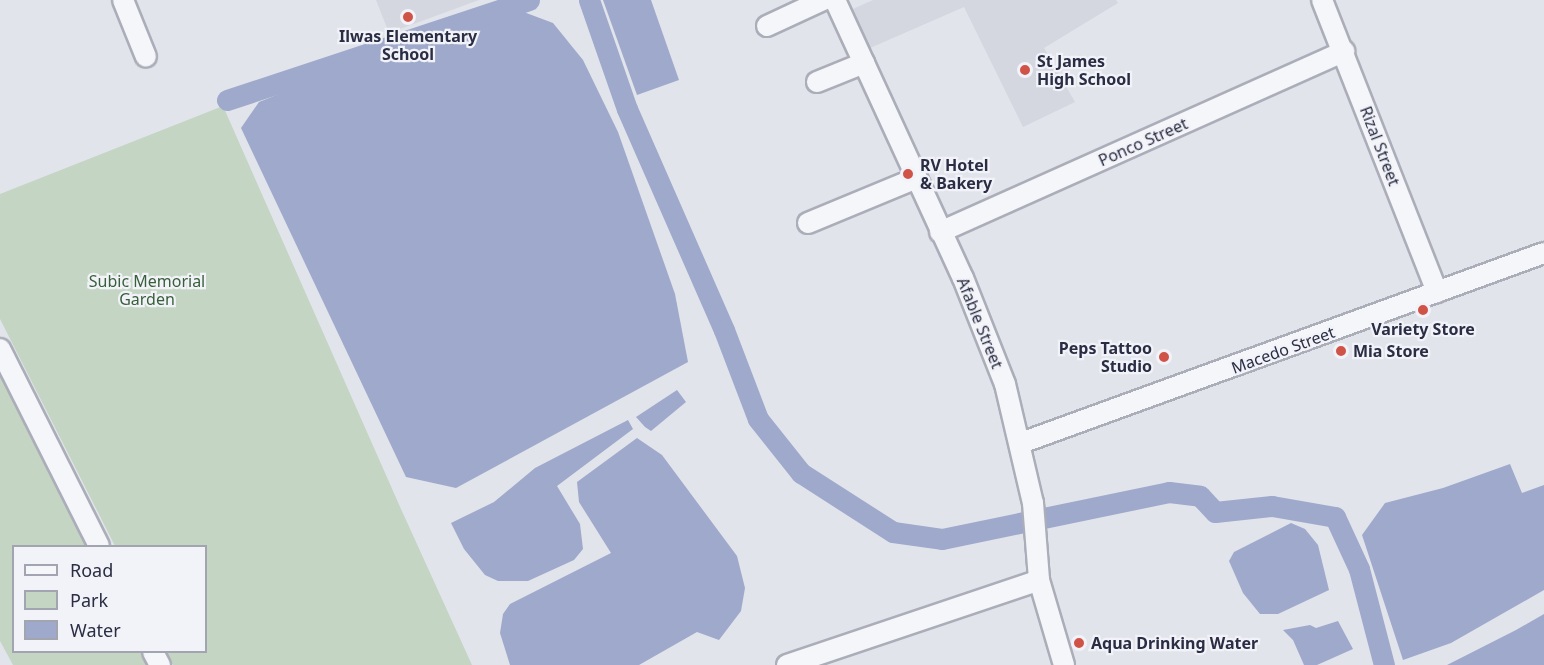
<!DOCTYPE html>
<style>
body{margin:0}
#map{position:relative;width:1544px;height:665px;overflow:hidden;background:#e2e4eb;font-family:"Noto Sans",sans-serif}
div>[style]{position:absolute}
.built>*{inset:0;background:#d4d6e0}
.green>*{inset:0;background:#c4d5c4}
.water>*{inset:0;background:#9ea9cb}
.canal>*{height:21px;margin:-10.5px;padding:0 10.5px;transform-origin:10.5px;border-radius:10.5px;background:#9ea9cb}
.roads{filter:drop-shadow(2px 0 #abadb9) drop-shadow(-2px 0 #abadb9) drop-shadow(0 2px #abadb9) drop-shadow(0 -2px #abadb9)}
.street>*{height:20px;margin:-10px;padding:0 10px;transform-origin:10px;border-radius:10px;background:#f5f6f9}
.dots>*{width:16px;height:16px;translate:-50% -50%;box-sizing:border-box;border:3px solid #f2f3f8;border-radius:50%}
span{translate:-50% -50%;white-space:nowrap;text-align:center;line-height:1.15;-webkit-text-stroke:4.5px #f2f3f8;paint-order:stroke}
.poi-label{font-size:16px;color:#2a2d43;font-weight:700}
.left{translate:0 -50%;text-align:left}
.right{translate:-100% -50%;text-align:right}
.street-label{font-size:16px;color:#2a2d43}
.park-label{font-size:16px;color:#375f39}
.legend{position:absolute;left:12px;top:545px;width:195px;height:108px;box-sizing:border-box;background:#f2f3f8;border:2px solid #a2a4b0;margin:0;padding:8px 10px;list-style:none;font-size:18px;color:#2a2d43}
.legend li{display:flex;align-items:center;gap:12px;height:30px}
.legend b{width:30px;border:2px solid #a2a4b0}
</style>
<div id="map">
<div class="built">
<div style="clip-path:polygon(376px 0,479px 0,389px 33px)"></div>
<div style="clip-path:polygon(873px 0,1116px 0,1118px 3px,1044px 48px,1075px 102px,1023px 127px,964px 7px,870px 48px,853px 9px)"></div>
</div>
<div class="green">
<div style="clip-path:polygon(223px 106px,401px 509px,472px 665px,173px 665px,167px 652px,206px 652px,206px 546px,115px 546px,0 319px,0 194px)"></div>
<div style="clip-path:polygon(0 376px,90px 546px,14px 546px,14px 652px,145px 652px,152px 665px,13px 665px,0 641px)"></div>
</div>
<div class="water">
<div style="clip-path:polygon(603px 0,651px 0,679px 80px,637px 95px)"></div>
<div style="clip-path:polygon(521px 11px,553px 23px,583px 60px,618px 132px,675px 294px,688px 362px,456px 488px,406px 477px,241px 128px,259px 102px,357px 63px)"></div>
<div style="clip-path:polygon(677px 390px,686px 402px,651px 431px,645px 427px,636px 417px)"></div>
<div style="clip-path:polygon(628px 420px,633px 429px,557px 486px,580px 524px,583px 549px,574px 560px,528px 581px,498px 581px,485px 575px,464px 549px,451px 523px,494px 502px,535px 468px)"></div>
<div style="clip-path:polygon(637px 438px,662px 455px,737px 556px,745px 588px,741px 611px,719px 640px,697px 632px,639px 665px,510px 665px,500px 633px,503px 614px,510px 604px,611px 553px,579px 502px,577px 482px)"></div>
<div style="clip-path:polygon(1510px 464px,1522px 493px,1544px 485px,1544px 590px,1451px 643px,1403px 660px,1362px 535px,1385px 503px,1443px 488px)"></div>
<div style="clip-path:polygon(1291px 523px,1305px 529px,1318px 545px,1329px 590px,1278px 614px,1260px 614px,1243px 593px,1229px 561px,1234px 552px)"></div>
<div style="clip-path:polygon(1544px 614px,1544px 665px,1447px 665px,1516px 630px)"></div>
<div style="clip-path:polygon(1338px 621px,1353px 649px,1317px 665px,1304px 665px,1293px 640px,1283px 630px,1310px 625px,1316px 628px)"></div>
</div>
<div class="canal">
<div style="left:589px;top:0;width:115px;rotate:70.8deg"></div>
<div style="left:627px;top:109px;width:241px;rotate:66.3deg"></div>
<div style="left:724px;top:330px;width:95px;rotate:69.1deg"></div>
<div style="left:758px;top:419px;width:69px;rotate:51.5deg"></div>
<div style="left:801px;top:473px;width:109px;rotate:32.7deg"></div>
<div style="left:893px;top:532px;width:49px;rotate:8.1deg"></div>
<div style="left:942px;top:539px;width:232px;rotate:-11.7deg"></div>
<div style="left:1169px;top:492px;width:31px;rotate:7deg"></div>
<div style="left:1200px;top:496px;width:22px;rotate:47deg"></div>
<div style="left:1215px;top:512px;width:57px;rotate:-6deg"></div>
<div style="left:1272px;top:506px;width:64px;rotate:9.9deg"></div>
<div style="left:1335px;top:517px;width:57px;rotate:65.2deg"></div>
<div style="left:1359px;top:569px;width:99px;rotate:75.4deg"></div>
<div style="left:227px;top:100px;width:318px;rotate:-18.3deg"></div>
</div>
<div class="roads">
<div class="street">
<div style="left:123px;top:0;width:61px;rotate:68deg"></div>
<div style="left:835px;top:0;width:306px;rotate:65.3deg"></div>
<div style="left:963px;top:278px;width:114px;rotate:68.4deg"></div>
<div style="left:1005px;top:384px;width:122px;rotate:76.8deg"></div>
<div style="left:1033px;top:503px;width:77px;rotate:85.5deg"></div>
<div style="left:1039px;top:580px;width:89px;rotate:73.6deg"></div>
<div style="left:1322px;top:0;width:314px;rotate:68.5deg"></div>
<div style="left:767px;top:26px;width:62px;rotate:-24.9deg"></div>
<div style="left:817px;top:82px;width:51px;rotate:-22deg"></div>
<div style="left:808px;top:223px;width:115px;rotate:-22.5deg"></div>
<div style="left:940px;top:232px;width:443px;rotate:-24.1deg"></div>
<div style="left:0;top:349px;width:220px;rotate:63.3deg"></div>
<div style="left:1021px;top:443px;width:556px;rotate:-19.97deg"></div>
<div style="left:153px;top:652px;width:15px;rotate:62deg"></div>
<div style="left:787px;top:665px;width:266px;rotate:-18.6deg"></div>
</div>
</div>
<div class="dots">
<div style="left:408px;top:17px;background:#d05348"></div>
<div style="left:1025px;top:70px;background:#d05348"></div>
<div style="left:908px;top:174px;background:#d05348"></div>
<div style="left:1423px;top:310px;background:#d05348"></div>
<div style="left:1341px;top:351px;background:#d05348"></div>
<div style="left:1164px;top:357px;background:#d05348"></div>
<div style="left:1079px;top:643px;background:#d05348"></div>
</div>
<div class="poi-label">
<span style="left:408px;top:45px">Ilwas Elementary<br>School</span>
<span class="left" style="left:1037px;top:70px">St James<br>High School</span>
<span class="left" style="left:920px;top:174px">RV Hotel<br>&amp; Bakery</span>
<span style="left:1423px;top:329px">Variety Store</span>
<span class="right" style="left:1152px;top:357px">Peps Tattoo<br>Studio</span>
<span class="left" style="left:1353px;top:351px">Mia Store</span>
<span class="left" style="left:1091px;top:643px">Aqua Drinking Water</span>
</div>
<div class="street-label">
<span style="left:1143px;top:142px;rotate:-24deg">Ponco Street</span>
<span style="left:1380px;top:146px;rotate:69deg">Rizal Street</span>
<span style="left:980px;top:323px;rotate:68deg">Afable Street</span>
<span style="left:1283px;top:350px;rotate:-20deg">Macedo Street</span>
</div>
<div class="park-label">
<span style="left:147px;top:290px">Subic Memorial<br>Garden</span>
</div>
<ul class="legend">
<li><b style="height:8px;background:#f5f6f9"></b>Road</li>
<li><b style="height:16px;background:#c4d5c4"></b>Park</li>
<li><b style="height:16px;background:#9ea9cb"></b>Water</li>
</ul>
</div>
